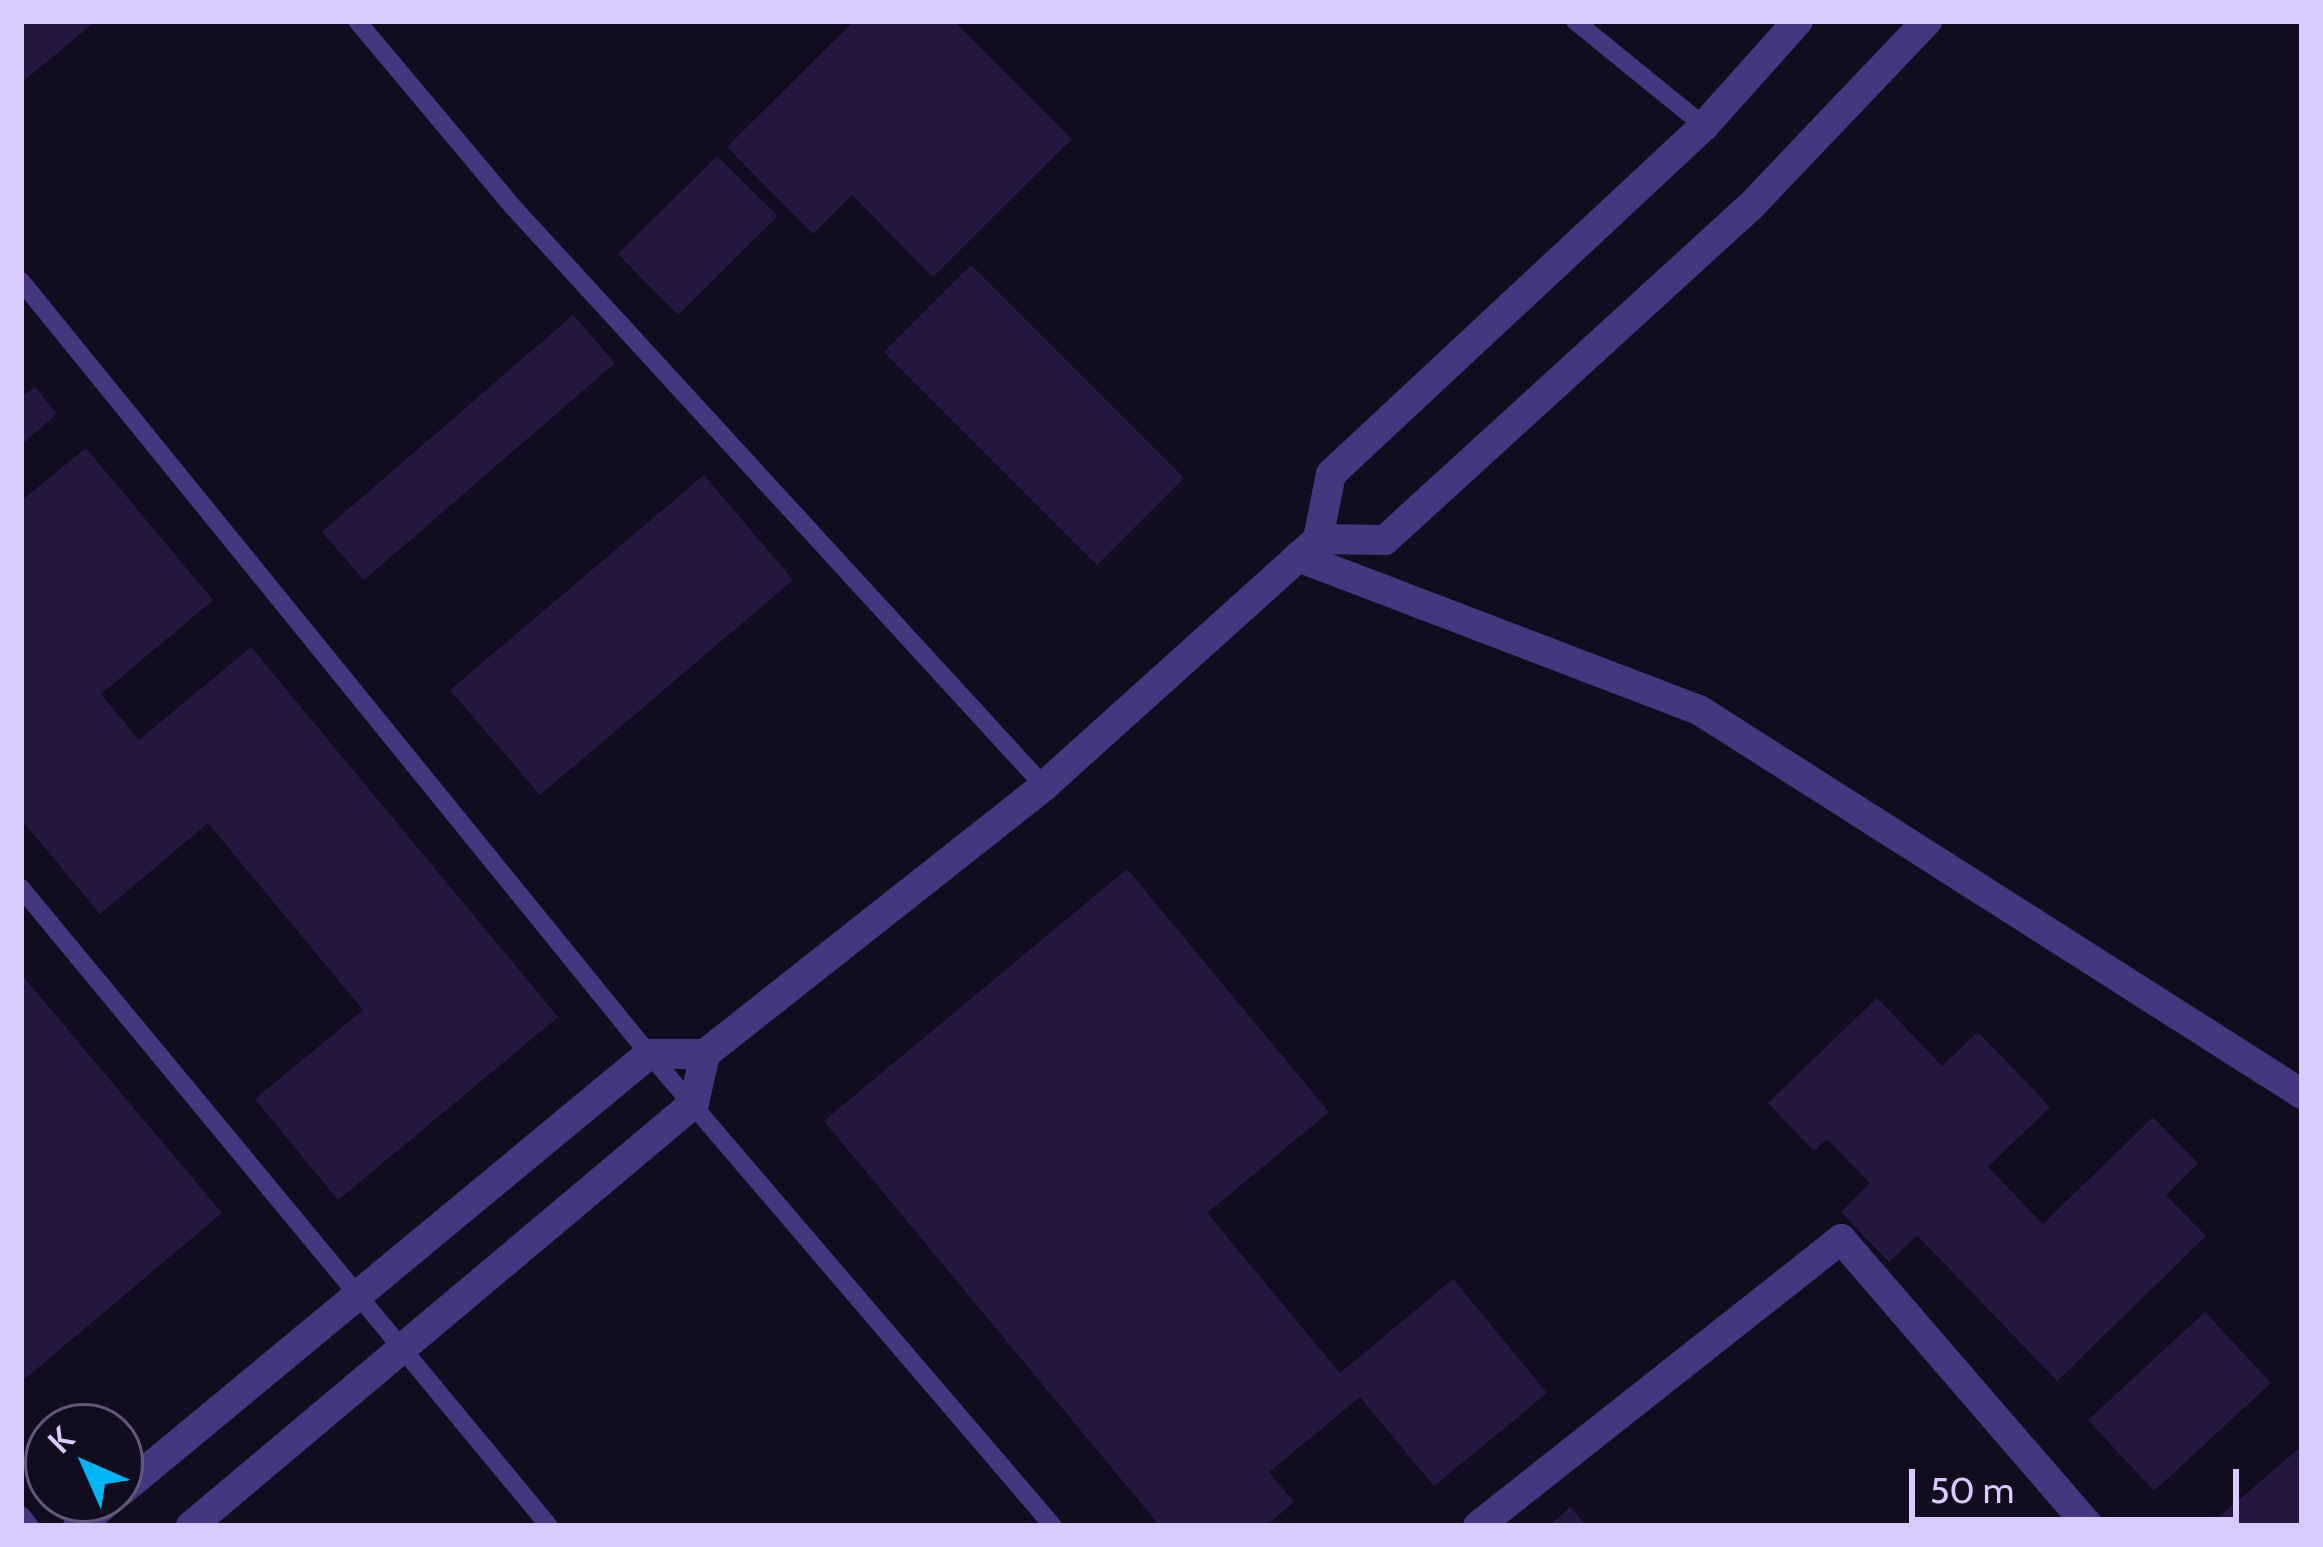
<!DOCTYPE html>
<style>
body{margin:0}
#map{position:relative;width:2323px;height:1547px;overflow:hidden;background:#120c1f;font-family:Cabin,sans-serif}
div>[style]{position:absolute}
.building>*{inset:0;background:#261741}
.lane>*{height:18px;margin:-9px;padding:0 9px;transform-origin:9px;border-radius:9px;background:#44367f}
.street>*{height:30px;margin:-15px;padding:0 15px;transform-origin:15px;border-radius:15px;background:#44367f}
span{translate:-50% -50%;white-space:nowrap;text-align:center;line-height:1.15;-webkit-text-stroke:9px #120c1f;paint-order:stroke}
.frame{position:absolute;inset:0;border:24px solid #d9caff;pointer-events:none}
.north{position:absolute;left:24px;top:1403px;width:120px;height:120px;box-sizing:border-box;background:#120c1f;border:3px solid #625879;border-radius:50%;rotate:315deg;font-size:33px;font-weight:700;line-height:48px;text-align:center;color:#d9caff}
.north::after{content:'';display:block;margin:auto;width:42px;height:54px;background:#00b5f5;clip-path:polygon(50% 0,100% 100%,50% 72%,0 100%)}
.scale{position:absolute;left:1909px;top:1469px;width:330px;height:54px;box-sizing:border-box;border:6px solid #d9caff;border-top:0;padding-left:15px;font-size:36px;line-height:42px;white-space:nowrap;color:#d9caff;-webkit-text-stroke:9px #120c1f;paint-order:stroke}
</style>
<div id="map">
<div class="building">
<div style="clip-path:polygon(21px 21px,96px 21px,21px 83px)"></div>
<div style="clip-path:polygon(854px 21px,954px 21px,1072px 139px,933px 277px,852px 195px,813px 234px,727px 147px)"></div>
<div style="clip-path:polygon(717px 156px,778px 216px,678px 315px,618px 254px)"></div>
<div style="clip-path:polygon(971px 265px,1184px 478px,1097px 565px,884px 352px)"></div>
<div style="clip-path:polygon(573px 315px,615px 363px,364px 580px,322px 532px)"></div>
<div style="clip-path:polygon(35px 387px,57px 414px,21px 445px,21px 398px)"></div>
<div style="clip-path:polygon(86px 448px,213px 600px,101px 694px,139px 740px,251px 647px,558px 1017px,338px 1200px,255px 1099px,363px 1010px,208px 823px,100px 914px,21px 819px,21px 501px)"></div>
<div style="clip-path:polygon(704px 475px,793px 580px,540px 795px,450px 690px)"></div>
<div style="clip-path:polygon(1127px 869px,1329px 1112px,1207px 1213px,1340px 1373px,1453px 1279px,1547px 1393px,1434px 1486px,1360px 1397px,1269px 1472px,1294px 1502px,1266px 1526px,1160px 1526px,824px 1121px)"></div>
<div style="clip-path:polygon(21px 974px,222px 1213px,21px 1382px)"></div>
<div style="clip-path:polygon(1877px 998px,1942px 1066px,1978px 1032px,2050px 1107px,1988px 1167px,2043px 1224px,2153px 1117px,2198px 1163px,2166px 1195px,2206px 1236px,2057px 1381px,1917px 1235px,1889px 1262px,1841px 1212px,1870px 1183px,1827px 1139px,1814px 1151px,1768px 1103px)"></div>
<div style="clip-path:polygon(2205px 1312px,2271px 1383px,2154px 1491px,2088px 1420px)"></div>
<div style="clip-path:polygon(2302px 1446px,2302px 1526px,2208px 1526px)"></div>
<div style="clip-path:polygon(1570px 1507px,1587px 1526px,1549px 1526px)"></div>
</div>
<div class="lane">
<div style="left:357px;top:21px;width:244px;rotate:50deg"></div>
<div style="left:514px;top:208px;width:784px;rotate:47.48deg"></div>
<div style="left:1575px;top:21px;width:166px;rotate:39.1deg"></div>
<div style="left:21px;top:281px;width:996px;rotate:50.91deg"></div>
<div style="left:649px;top:1054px;width:621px;rotate:49.44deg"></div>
<div style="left:21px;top:888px;width:828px;rotate:50.39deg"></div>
<div style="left:21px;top:1515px;width:14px;rotate:51deg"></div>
</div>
<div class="street">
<div style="left:1318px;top:539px;width:67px;rotate:0.9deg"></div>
<div style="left:1385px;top:540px;width:494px;rotate:-42.4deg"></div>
<div style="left:1750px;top:207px;width:257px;rotate:-46.4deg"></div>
<div style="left:1298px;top:557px;width:429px;rotate:20.9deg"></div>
<div style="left:1699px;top:710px;width:715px;rotate:32.49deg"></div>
<div style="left:120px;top:1492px;width:687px;rotate:-39.62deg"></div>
<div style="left:649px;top:1054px;width:56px"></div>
<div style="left:78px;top:1526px;width:43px;rotate:-39.3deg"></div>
<div style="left:191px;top:1526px;width:657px;rotate:-40.06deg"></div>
<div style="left:694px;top:1103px;width:50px;rotate:-77.3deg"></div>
<div style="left:705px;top:1054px;width:432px;rotate:-38.3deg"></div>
<div style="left:1044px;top:786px;width:369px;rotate:-42deg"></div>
<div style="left:1318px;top:539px;width:66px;rotate:-78.7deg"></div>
<div style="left:1331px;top:474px;width:510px;rotate:-43.01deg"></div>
<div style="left:1704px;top:126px;width:141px;rotate:-48.2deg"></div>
<div style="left:1478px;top:1526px;width:463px;rotate:-38.3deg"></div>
<div style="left:1841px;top:1239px;width:379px;rotate:49.2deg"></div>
</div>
<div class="frame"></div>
<div class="north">K</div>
<div class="scale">50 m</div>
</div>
